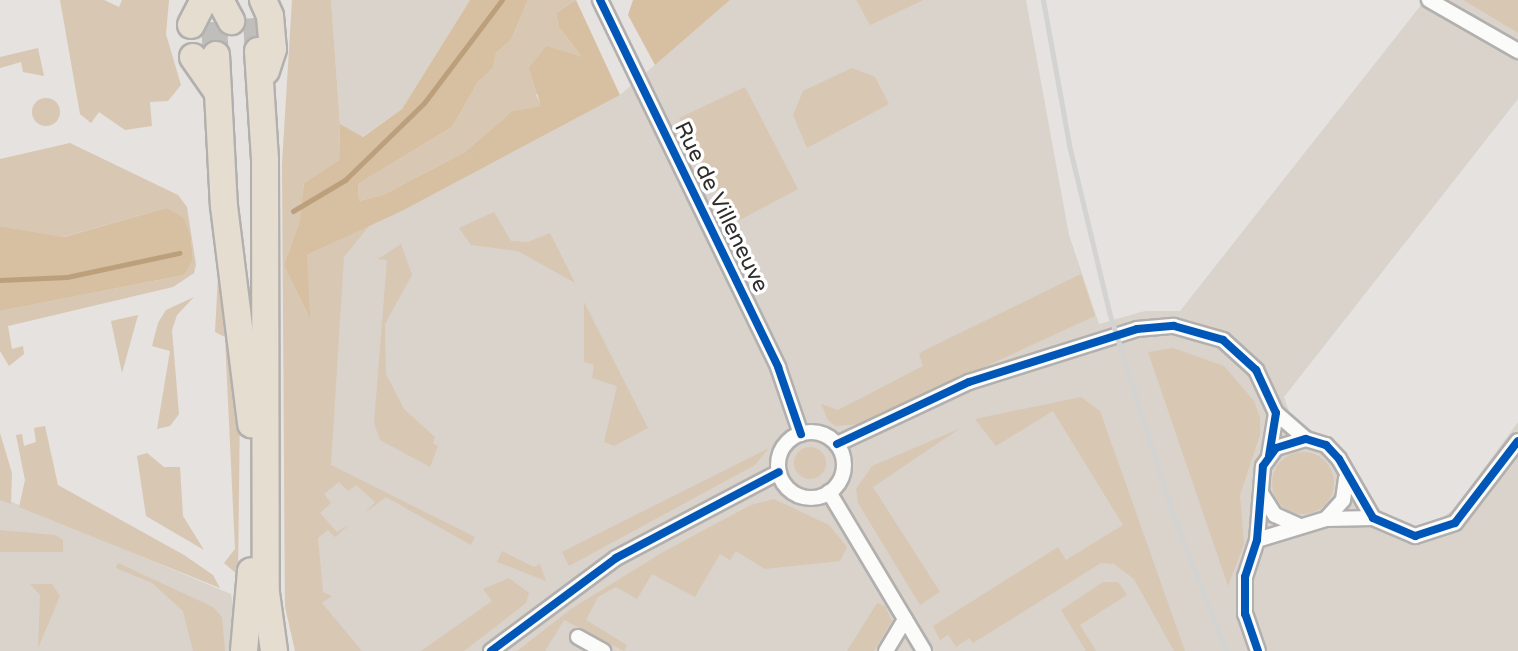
<!DOCTYPE html>
<style>
body{margin:0}
#map{position:relative;width:1518px;height:651px;overflow:hidden;background:#e5e2df;font-family:"Varela Round",sans-serif}
div>[style]{position:absolute}
.built>*{inset:0;background:#d9d3cc}
.green>*{inset:0;background:#d8c7b2}
.round{border-radius:50%}
.forest>*{inset:0;background:#d7bfa2}
.stream>*{height:5px;margin:-2.5px;padding:0 2.5px;transform-origin:2.5px;border-radius:2.5px;background:#bca07c}
.motorway-tunnel>*{height:26px;margin-top:-13px;transform-origin:0;background:repeating-linear-gradient(90deg,#c0bebb 0 26px,transparent 0 39px)}
.roads{filter:drop-shadow(2px 0 #b2b0ae) drop-shadow(-2px 0 #b2b0ae) drop-shadow(0 2px #b2b0ae) drop-shadow(0 -2px #b2b0ae)}
.minor>*{height:14px;margin:-7px;padding:0 7px;transform-origin:7px;border-radius:7px;background:#fbfbfa}
.minor>.ring{margin:-7px;padding:0;box-sizing:content-box;background:none;border:14px solid #fbfbfa;border-radius:50%}
.motorway>*{height:26px;margin:-13px;padding:0 13px;transform-origin:13px;border-radius:13px;background:#e6ddd1}
.rail>*{height:5px;margin:-2.5px;padding:0 2.5px;transform-origin:2.5px;border-radius:2.5px;background:#d3d3d1}
.cycleway>*{height:8px;margin:-4px;padding:0 4px;transform-origin:4px;border-radius:4px;background:#0057b8}
span{translate:-50% -50%;white-space:nowrap;text-align:center;line-height:1.15;-webkit-text-stroke:7px #fff;paint-order:stroke}
.street-label{font-size:22px;color:#2e2c2a}
</style>
<div id="map">
<div class="built">
<div style="clip-path:polygon(331px 0,470px 0,402px 109px,362px 137px,340px 124px)"></div>
<div style="clip-path:polygon(730px 0,856px 0,870px 24px,924px 0,1026px 0,1069px 235px,1099px 324px,1145px 311px,1180px 311px,1425px 0,1463px 0,1518px 33px,1518px 99px,1284px 397px,1296px 431px,1320px 434px,1340px 446px,1373px 508px,1414px 528px,1438px 521px,1454px 509px,1518px 422px,1518px 651px,295px 651px,285px 606px,284px 265px,402px 211px,620px 95px)"></div>
<div style="clip-path:polygon(0 497px,231px 594px,242px 651px,0 651px)"></div>
</div>
<div class="green">
<div style="clip-path:polygon(60px 0,104px 0,119px 7px,122px 0,169px 0,166px 34px,181px 85px,168px 101px,150px 102px,152px 126px,125px 130px,99px 112px,91px 123px,80px 114px)"></div>
<div style="clip-path:polygon(292px 0,331px 0,340px 124px,339px 160px,304px 183px,299px 223px,284px 265px,308px 316px,306px 256px,369px 226px,344px 257px,331px 465px,475px 537px,471px 545px,386px 497px,365px 513px,375px 502px,356px 485px,348px 491px,339px 482px,324px 494px,331px 503px,320px 513px,337px 532px,349px 525px,335px 537px,328px 530px,318px 538px,323px 592px,332px 596px,322px 603px,362px 651px,295px 651px,285px 606px,282px 164px)"></div>
<div style="clip-path:polygon(528px 0,576px 0,556px 13px,559px 27px,582px 57px,536px 95px,542px 106px,512px 111px,465px 152px,383px 195px,359px 201px,358px 184px,452px 127px,478px 82px,493px 68px,496px 53px,511px 40px)"></div>
<div style="clip-path:polygon(856px 0,924px 0,870px 25px)"></div>
<div style="clip-path:polygon(1463px 0,1518px 0,1518px 33px)"></div>
<div style="clip-path:polygon(38px 48px,44px 76px,23px 72px,21px 62px,0 68px,0 57px)"></div>
<div style="clip-path:polygon(852px 68px,875px 77px,889px 104px,807px 148px,793px 115px,803px 91px)"></div>
<div style="clip-path:polygon(745px 87px,798px 189px,734px 223px,679px 118px)"></div>
<div class="round" style="left:32px;top:98px;width:28px;height:28px"></div>
<div style="clip-path:polygon(70px 143px,178px 195px,187px 207px,196px 265px,194px 273px,173px 287px,8px 326px,12px 349px,23px 346px,24px 354px,9px 366px,0 351px,0 311px,184px 275px,193px 260px,191px 238px,166px 208px,63px 237px,0 226px,0 159px)"></div>
<div style="clip-path:polygon(494px 212px,511px 241px,528px 242px,550px 233px,575px 283px,518px 251px,471px 245px,459px 228px)"></div>
<div style="clip-path:polygon(401px 244px,412px 275px,385px 324px,386px 374px,404px 409px,435px 437px,433px 443px,438px 446px,430px 467px,380px 440px,374px 423px,387px 260px,378px 259px)"></div>
<div style="clip-path:polygon(1081px 274px,1095px 316px,860px 424px,835px 426px,828px 420px,821px 404px,838px 410px,923px 366px,919px 354px,923px 351px)"></div>
<div style="clip-path:polygon(218px 277px,240px 404px,238px 575px,224px 563px,235px 549px,225px 337px,215px 332px)"></div>
<div style="clip-path:polygon(194px 297px,177px 315px,172px 330px,179px 414px,170px 426px,157px 429px,170px 351px,152px 346px,158px 323px,166px 310px)"></div>
<div style="clip-path:polygon(584px 302px,648px 428px,614px 446px,604px 442px,617px 386px,592px 378px,594px 365px,584px 362px)"></div>
<div style="clip-path:polygon(138px 315px,122px 373px,111px 321px)"></div>
<div style="clip-path:polygon(1173px 348px,1224px 366px,1254px 401px,1260px 418px,1260px 435px,1240px 495px,1244px 544px,1228px 586px,1148px 352px)"></div>
<div style="clip-path:polygon(1081px 397px,1100px 411px,1185px 651px,1174px 651px,1134px 579px,1114px 564px,1101px 563px,973px 643px,969px 638px,956px 647px,948px 635px,940px 640px,933px 626px,1058px 547px,1066px 560px,1123px 525px,1053px 411px,996px 446px,975px 419px)"></div>
<div style="clip-path:polygon(45px 426px,58px 485px,184px 555px,213px 575px,220px 588px,19px 507px,25px 480px,16px 435px,22px 434px,24px 446px,36px 442px,34px 428px)"></div>
<div style="clip-path:polygon(959px 429px,873px 487px,940px 592px,920px 605px,858px 503px,856px 489px,872px 466px)"></div>
<div style="clip-path:polygon(0 433px,12px 473px,11px 504px,0 500px)"></div>
<div class="round" style="left:794px;top:447px;width:32px;height:32px"></div>
<div style="clip-path:polygon(769px 448px,755px 465px,569px 566px,562px 552px)"></div>
<div class="round" style="left:1272px;top:452px;width:62px;height:62px"></div>
<div style="clip-path:polygon(147px 453px,164px 467px,180px 467px,183px 516px,204px 550px,146px 516px,137px 456px)"></div>
<div style="clip-path:polygon(774px 499px,829px 525px,847px 547px,840px 561px,765px 569px,736px 551px,730px 560px,720px 554px,695px 597px,652px 574px,637px 599px,616px 587px,598px 597px,586px 620px,627px 645px,624px 651px,564px 620px,545px 651px,517px 651px,571px 609px,663px 552px,751px 505px)"></div>
<div style="clip-path:polygon(0 530px,55px 535px,63px 540px,63px 552px,0 552px)"></div>
<div style="clip-path:polygon(502px 551px,534px 567px,540px 564px,546px 581px,497px 562px)"></div>
<div style="clip-path:polygon(118px 563px,213px 607px,222px 617px,225px 651px,193px 651px,183px 611px,152px 583px,116px 568px)"></div>
<div style="clip-path:polygon(509px 578px,529px 593px,526px 603px,464px 651px,421px 651px,492px 601px,483px 589px)"></div>
<div style="clip-path:polygon(1103px 582px,1118px 582px,1127px 595px,1080px 625px,1096px 651px,1086px 651px,1061px 610px)"></div>
<div style="clip-path:polygon(30px 584px,52px 584px,60px 596px,38px 648px,40px 595px)"></div>
<div style="clip-path:polygon(877px 603px,885px 606px,892px 621px,874px 651px,847px 651px)"></div>
</div>
<div class="forest">
<div style="clip-path:polygon(470px 0,528px 0,511px 40px,496px 53px,493px 68px,478px 82px,452px 127px,358px 184px,359px 201px,383px 195px,465px 152px,512px 111px,541px 106px,529px 68px,546px 46px,582px 57px,559px 27px,556px 13px,576px 0,620px 95px,402px 211px,307px 255px,310px 319px,284px 265px,299px 223px,304px 183px,339px 160px,340px 124px,363px 137px,402px 109px)"></div>
<div style="clip-path:polygon(633px 0,730px 0,655px 65px,628px 15px)"></div>
<div style="clip-path:polygon(166px 208px,184px 218px,191px 238px,193px 260px,184px 275px,0 311px,0 226px,64px 237px)"></div>
</div>
<div class="stream">
<div style="left:293px;top:211px;width:61px;rotate:-30.8deg"></div>
<div style="left:345px;top:180px;width:110px;rotate:-44.3deg"></div>
<div style="left:424px;top:103px;width:129px;rotate:-52.9deg"></div>
<div style="left:0;top:280px;width:67px;rotate:-2.6deg"></div>
<div style="left:67px;top:277px;width:115px;rotate:-12.1deg"></div>
</div>
<div class="motorway-tunnel">
<div style="left:256px;top:18px;width:33px;rotate:87deg"></div>
<div style="left:214px;top:22px;width:33px;rotate:87deg"></div>
</div>
<div class="roads">
<div class="minor">
<div style="left:600px;top:0;width:408px;rotate:64.1deg"></div>
<div style="left:778px;top:367px;width:71px;rotate:71.1deg"></div>
<div style="left:1429px;top:0;width:103px;rotate:29.8deg"></div>
<div style="left:1276px;top:413px;width:40px;rotate:41deg"></div>
<div class="ring" style="left:778px;top:432px;width:52px;height:52px"></div>
<div style="left:837px;top:444px;width:146px;rotate:-25.2deg"></div>
<div style="left:969px;top:382px;width:176px;rotate:-17.5deg"></div>
<div style="left:1137px;top:329px;width:37px;rotate:-5deg"></div>
<div style="left:1174px;top:326px;width:51px;rotate:15.9deg"></div>
<div style="left:1223px;top:340px;width:45px;rotate:42.3deg"></div>
<div style="left:1256px;top:370px;width:47px;rotate:65.1deg"></div>
<div style="left:1276px;top:413px;width:44px;rotate:99.2deg"></div>
<div style="left:829px;top:492px;width:185px;rotate:59.1deg"></div>
<div style="left:1261px;top:493px;width:26px;rotate:58deg"></div>
<div style="left:1275px;top:515px;width:24px;rotate:24deg"></div>
<div style="left:1326px;top:519px;width:47px;rotate:-1.2deg"></div>
<div style="left:1257px;top:540px;width:72px;rotate:-16.9deg"></div>
<div style="left:1326px;top:519px;width:25px;rotate:-48deg"></div>
<div style="left:1343px;top:500px;width:21px;rotate:-82deg"></div>
<div style="left:578px;top:637px;width:29px;rotate:29deg"></div>
<div style="left:491px;top:651px;width:156px;rotate:-36.6deg"></div>
<div style="left:616px;top:558px;width:184px;rotate:-27.8deg"></div>
<div style="left:886px;top:651px;width:37px;rotate:-59deg"></div>
<div style="left:1258px;top:651px;width:39px;rotate:-109deg"></div>
<div style="left:1245px;top:614px;width:37px;rotate:-90deg"></div>
<div style="left:1245px;top:577px;width:39px;rotate:-72deg"></div>
<div style="left:1257px;top:540px;width:74px;rotate:-85.4deg"></div>
<div style="left:1263px;top:466px;width:22px;rotate:-54deg"></div>
<div style="left:1276px;top:448px;width:31px;rotate:-17deg"></div>
<div style="left:1306px;top:439px;width:21px;rotate:17deg"></div>
<div style="left:1326px;top:445px;width:19px;rotate:47deg"></div>
<div style="left:1339px;top:459px;width:68px;rotate:60deg"></div>
<div style="left:1373px;top:518px;width:46px;rotate:23.2deg"></div>
<div style="left:1415px;top:536px;width:42px;rotate:-18deg"></div>
<div style="left:1455px;top:523px;width:103px;rotate:-52.5deg"></div>
</div>
<div class="motorway">
<div style="left:220px;top:0;width:24px;rotate:62deg"></div>
<div style="left:263px;top:0;width:17px;rotate:66deg"></div>
<div style="left:270px;top:16px;width:33px;rotate:85deg"></div>
<div style="left:273px;top:49px;width:23px;rotate:108deg"></div>
<div style="left:191px;top:25px;width:28px;rotate:-63deg"></div>
<div style="left:258px;top:51px;width:109px;rotate:86.3deg"></div>
<div style="left:265px;top:160px;width:433px;rotate:89.9deg"></div>
<div style="left:266px;top:593px;width:59px;rotate:82.1deg"></div>
<div style="left:216px;top:55px;width:151px;rotate:87deg"></div>
<div style="left:224px;top:206px;width:220px;rotate:82.9deg"></div>
<div style="left:193px;top:57px;width:44px;rotate:55.2deg"></div>
<div style="left:244px;top:651px;width:80px;rotate:-85deg"></div>
</div>
</div>
<div class="rail">
<div style="left:1043px;top:0;width:147px;rotate:79.8deg"></div>
<div style="left:1069px;top:145px;width:172px;rotate:76.5deg"></div>
<div style="left:1109px;top:312px;width:213px;rotate:72.5deg"></div>
<div style="left:1173px;top:515px;width:146px;rotate:68.7deg"></div>
</div>
<div class="cycleway">
<div style="left:600px;top:0;width:408px;rotate:64.1deg"></div>
<div style="left:778px;top:367px;width:71px;rotate:71.1deg"></div>
<div style="left:837px;top:444px;width:146px;rotate:-25.2deg"></div>
<div style="left:969px;top:382px;width:176px;rotate:-17.5deg"></div>
<div style="left:1137px;top:329px;width:37px;rotate:-5deg"></div>
<div style="left:1174px;top:326px;width:51px;rotate:15.9deg"></div>
<div style="left:1223px;top:340px;width:45px;rotate:42.3deg"></div>
<div style="left:1256px;top:370px;width:47px;rotate:65.1deg"></div>
<div style="left:1276px;top:413px;width:44px;rotate:99.2deg"></div>
<div style="left:491px;top:651px;width:156px;rotate:-36.6deg"></div>
<div style="left:616px;top:558px;width:184px;rotate:-27.8deg"></div>
<div style="left:1258px;top:651px;width:39px;rotate:-109deg"></div>
<div style="left:1245px;top:614px;width:37px;rotate:-90deg"></div>
<div style="left:1245px;top:577px;width:39px;rotate:-72deg"></div>
<div style="left:1257px;top:540px;width:74px;rotate:-85.4deg"></div>
<div style="left:1263px;top:466px;width:22px;rotate:-54deg"></div>
<div style="left:1276px;top:448px;width:31px;rotate:-17deg"></div>
<div style="left:1306px;top:439px;width:21px;rotate:17deg"></div>
<div style="left:1326px;top:445px;width:19px;rotate:47deg"></div>
<div style="left:1339px;top:459px;width:68px;rotate:60deg"></div>
<div style="left:1373px;top:518px;width:46px;rotate:23.2deg"></div>
<div style="left:1415px;top:536px;width:42px;rotate:-18deg"></div>
<div style="left:1455px;top:523px;width:103px;rotate:-52.5deg"></div>
</div>
<div class="street-label">
<span style="left:721px;top:207px;rotate:64deg">Rue de Villeneuve</span>
</div>
</div>
